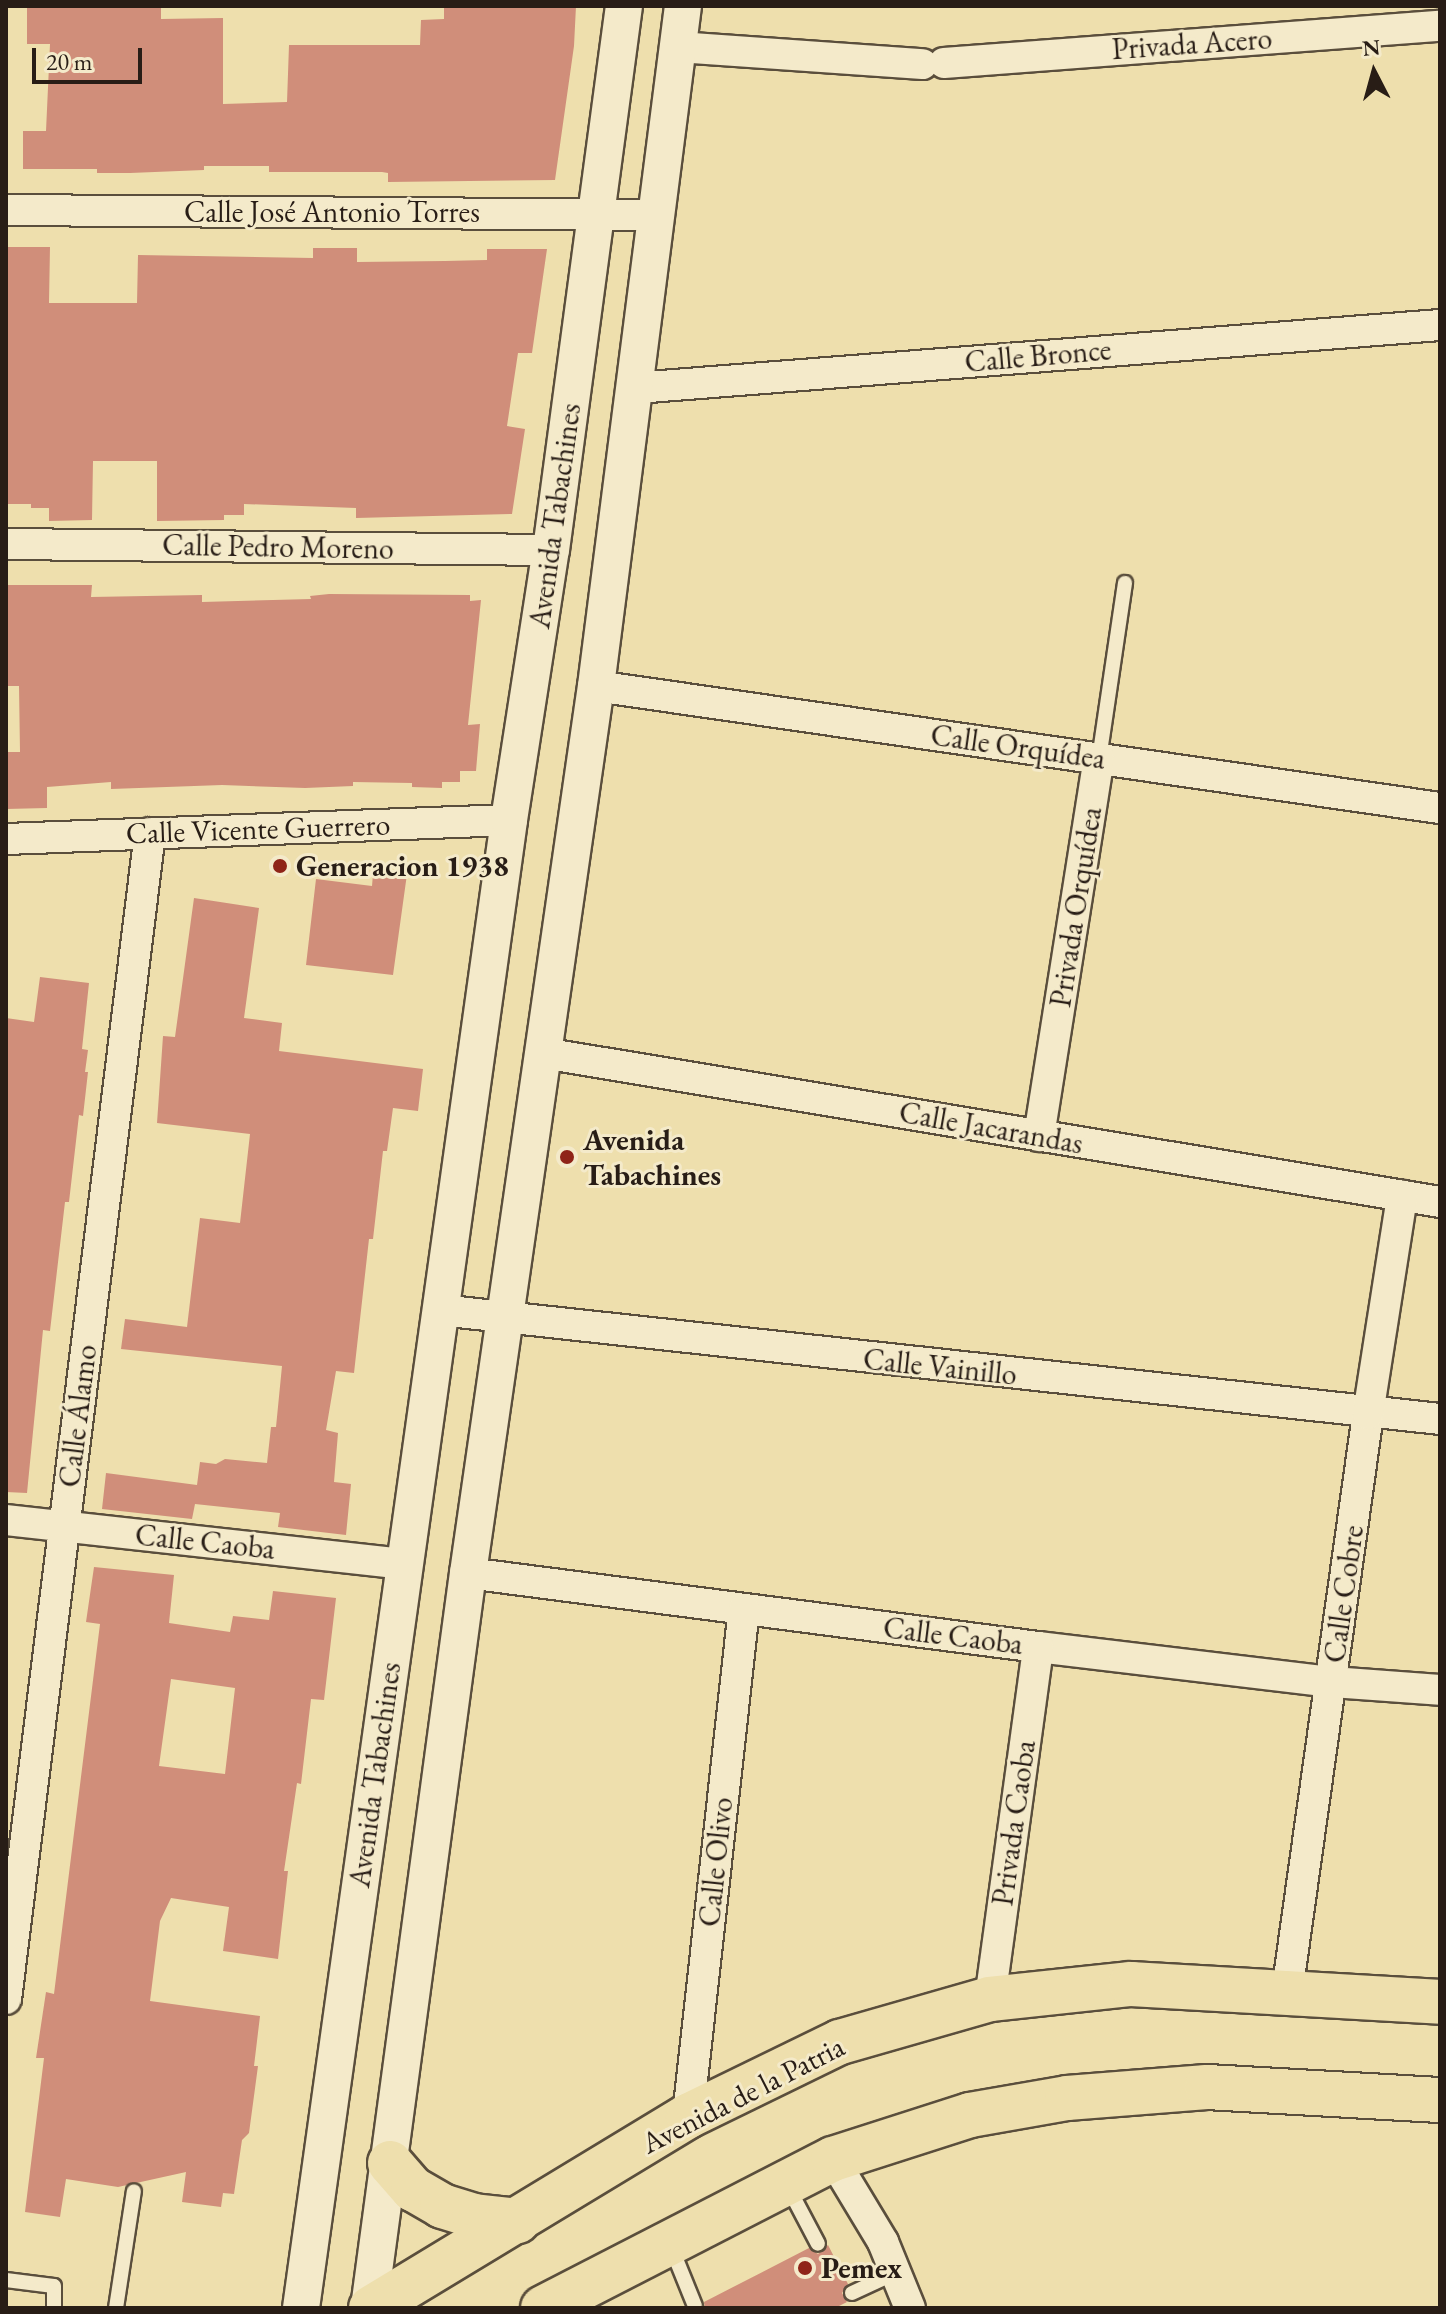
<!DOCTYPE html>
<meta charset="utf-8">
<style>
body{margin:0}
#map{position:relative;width:1446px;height:2314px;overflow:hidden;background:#eedfad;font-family:"EB Garamond",serif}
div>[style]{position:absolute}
.building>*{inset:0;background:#d08e7a}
.roads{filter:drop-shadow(2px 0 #5a4e3c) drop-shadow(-2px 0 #5a4e3c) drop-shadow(0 2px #5a4e3c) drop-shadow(0 -2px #5a4e3c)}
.service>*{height:14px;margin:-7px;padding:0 7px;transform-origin:7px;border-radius:7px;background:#f4eaca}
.minor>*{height:30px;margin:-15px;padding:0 15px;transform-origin:15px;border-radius:15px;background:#f4eaca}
.tertiary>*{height:36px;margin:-18px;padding:0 18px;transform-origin:18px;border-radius:18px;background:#f4eaca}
.primary>*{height:44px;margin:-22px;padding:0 22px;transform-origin:22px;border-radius:22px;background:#eedfad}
.dots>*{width:22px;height:22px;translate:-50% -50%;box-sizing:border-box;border:4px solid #f4eaca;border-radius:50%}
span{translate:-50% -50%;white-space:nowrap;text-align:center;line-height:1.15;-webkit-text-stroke:6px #f4eaca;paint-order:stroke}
.street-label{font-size:30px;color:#281d16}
.poi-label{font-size:30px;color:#281d16;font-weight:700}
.left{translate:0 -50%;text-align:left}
.frame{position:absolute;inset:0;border:8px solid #281d16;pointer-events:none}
.north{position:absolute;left:1334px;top:32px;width:80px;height:80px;-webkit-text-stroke:6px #f4eaca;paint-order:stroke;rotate:354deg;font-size:22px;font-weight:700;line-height:32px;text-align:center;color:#281d16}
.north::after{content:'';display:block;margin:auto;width:28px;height:36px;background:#281d16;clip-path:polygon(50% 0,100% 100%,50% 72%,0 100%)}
.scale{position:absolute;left:32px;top:48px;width:110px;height:36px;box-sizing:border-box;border:4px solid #281d16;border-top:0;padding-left:10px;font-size:24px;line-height:28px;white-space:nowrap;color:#281d16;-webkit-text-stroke:6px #f4eaca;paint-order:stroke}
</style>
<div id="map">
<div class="building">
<div style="clip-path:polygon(27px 6px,161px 6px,161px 19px,223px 18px,223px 104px,287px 102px,289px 45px,420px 45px,421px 20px,444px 19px,444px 6px,576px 6px,574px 46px,555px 180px,388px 182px,388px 173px,382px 172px,269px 172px,269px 166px,204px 166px,204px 170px,130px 173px,97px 173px,97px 169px,23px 169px,23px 131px,46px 131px,50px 44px,27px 44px)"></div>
<div style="clip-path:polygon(6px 247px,50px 247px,49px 303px,137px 303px,138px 255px,313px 258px,313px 248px,357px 248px,357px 262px,445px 261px,487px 260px,487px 249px,547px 249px,532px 353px,518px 353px,507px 426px,525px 429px,512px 514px,356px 518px,356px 508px,244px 504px,244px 515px,224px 515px,224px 520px,157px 521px,157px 461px,93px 461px,92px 520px,49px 521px,49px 508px,31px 508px,31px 504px,6px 504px)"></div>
<div style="clip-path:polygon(6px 585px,92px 585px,91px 597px,202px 595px,202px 602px,311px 599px,310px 596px,329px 594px,470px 595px,470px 601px,481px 600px,468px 725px,480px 724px,476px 771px,460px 771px,460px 782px,442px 782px,442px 788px,412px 787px,412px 783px,353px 782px,353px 786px,305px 788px,222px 785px,111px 789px,111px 782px,47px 787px,47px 808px,6px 809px,6px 752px,20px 752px,19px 686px,6px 686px)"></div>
<div style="clip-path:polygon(373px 874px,407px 874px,393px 975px,306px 965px,316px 879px,372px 886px)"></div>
<div style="clip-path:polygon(194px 898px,259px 908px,244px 1018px,282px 1023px,279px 1051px,423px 1069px,418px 1111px,393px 1108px,387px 1151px,383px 1151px,373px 1239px,369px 1239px,354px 1373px,336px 1371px,326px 1430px,338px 1433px,334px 1482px,351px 1484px,346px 1535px,278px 1527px,280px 1513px,195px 1504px,192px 1519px,102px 1509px,106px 1473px,197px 1485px,200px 1462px,216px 1464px,225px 1459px,267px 1463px,271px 1427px,276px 1427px,282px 1366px,121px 1349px,125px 1319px,187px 1327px,200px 1218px,240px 1223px,250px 1134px,157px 1123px,163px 1036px,175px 1037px)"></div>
<div style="clip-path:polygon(40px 977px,89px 983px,82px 1049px,88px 1050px,85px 1072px,88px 1072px,83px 1116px,79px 1115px,69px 1202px,65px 1202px,50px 1331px,43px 1330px,27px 1493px,6px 1492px,6px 1018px,34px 1022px)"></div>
<div style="clip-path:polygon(evenodd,94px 1567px,174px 1575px,169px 1623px,230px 1632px,233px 1616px,269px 1620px,273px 1591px,336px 1598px,324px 1700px,311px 1699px,301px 1784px,297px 1783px,284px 1871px,288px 1871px,278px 1959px,223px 1951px,229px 1907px,171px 1898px,160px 1921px,150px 2001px,260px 2016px,254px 2066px,258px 2066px,249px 2133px,242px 2140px,234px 2194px,223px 2193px,221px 2207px,182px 2202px,186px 2172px,118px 2187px,66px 2179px,60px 2217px,25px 2212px,44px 2058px,36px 2058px,46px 1992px,54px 1994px,100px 1624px,86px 1622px,94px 1567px,171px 1679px,235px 1688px,225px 1774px,159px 1766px,171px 1679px)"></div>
<div style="clip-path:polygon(828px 2245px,848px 2284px,842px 2293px,847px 2302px,835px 2308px,705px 2308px,704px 2302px,809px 2248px,818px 2254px)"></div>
</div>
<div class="roads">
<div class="service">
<div style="left:1099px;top:759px;width:178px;rotate:-81.6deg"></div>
<div style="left:788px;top:2187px;width:64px;rotate:62.2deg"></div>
<div style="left:672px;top:2249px;width:61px;rotate:68deg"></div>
<div style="left:6px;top:2280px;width:48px;rotate:7.1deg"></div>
<div style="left:54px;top:2286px;width:22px;rotate:90deg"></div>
<div style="left:852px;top:2293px;width:47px;rotate:-24.9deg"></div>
<div style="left:116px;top:2308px;width:118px;rotate:-81.3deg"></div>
</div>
<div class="minor">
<div style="left:678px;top:47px;width:245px;rotate:4deg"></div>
<div style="left:944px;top:63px;width:497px;rotate:-4.3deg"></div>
<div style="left:6px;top:210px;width:652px;rotate:0.44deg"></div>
<div style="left:636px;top:388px;width:806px;rotate:-4.48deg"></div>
<div style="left:6px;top:544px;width:545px;rotate:0.63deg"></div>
<div style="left:596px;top:686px;width:853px;rotate:8.23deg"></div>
<div style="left:6px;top:839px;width:503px;rotate:-2.16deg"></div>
<div style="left:543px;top:1053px;width:909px;rotate:9.43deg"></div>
<div style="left:1039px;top:1136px;width:382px;rotate:-81deg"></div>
<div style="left:440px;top:1310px;width:1006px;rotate:6.22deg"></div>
<div style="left:6px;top:1520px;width:400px;rotate:6.3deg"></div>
<div style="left:468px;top:1573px;width:575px;rotate:7.4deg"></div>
<div style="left:1038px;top:1647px;width:296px;rotate:6.8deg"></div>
<div style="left:1332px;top:1682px;width:108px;rotate:4.2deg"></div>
<div style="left:1287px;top:1992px;width:584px;rotate:-82.02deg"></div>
<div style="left:1368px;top:1414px;width:221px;rotate:-81.1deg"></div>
<div style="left:6px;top:1999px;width:1175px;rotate:-82.96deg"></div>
<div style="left:990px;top:1999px;width:355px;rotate:-82.2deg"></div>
<div style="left:688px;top:2116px;width:510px;rotate:-83.7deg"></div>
<div style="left:833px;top:2159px;width:97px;rotate:58.9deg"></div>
<div style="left:883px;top:2242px;width:71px;rotate:67.8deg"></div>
</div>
<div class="tertiary">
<div style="left:301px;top:2308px;width:1502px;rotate:-82.04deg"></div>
<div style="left:509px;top:820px;width:273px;rotate:-81.2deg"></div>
<div style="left:551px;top:550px;width:549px;rotate:-82.36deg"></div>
<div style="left:369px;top:2308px;width:742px;rotate:-82.33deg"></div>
<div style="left:468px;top:1573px;width:896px;rotate:-81.79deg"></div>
<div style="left:596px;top:686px;width:686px;rotate:-82.71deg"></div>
</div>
<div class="primary">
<div style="left:390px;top:2163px;width:35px;rotate:49deg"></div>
<div style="left:413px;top:2189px;width:34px;rotate:30deg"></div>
<div style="left:442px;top:2206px;width:34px;rotate:17deg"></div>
<div style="left:474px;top:2216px;width:44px;rotate:6.5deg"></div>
<div style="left:371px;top:2308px;width:371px;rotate:-31.2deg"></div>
<div style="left:688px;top:2116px;width:169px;rotate:-26deg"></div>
<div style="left:840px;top:2042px;width:156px;rotate:-16deg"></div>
<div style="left:990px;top:1999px;width:142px;rotate:-6.1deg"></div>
<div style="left:1131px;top:1984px;width:310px;rotate:3.3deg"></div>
<div style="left:543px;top:2308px;width:326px;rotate:-27.2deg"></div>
<div style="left:833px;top:2159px;width:144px;rotate:-17.8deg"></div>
<div style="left:970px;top:2115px;width:98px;rotate:-9.9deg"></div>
<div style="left:1067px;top:2098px;width:140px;rotate:-4.5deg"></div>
<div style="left:1207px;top:2087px;width:233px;rotate:3.2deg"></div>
</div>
</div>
<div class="dots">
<div style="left:280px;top:866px;background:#8f2418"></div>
<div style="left:567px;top:1157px;background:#8f2418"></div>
<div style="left:805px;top:2268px;background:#8f2418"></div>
</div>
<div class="street-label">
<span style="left:1192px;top:44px;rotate:-4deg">Privada Acero</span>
<span style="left:332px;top:212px">Calle José Antonio Torres</span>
<span style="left:1038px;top:356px;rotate:-5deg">Calle Bronce</span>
<span style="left:555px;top:516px;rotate:-82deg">Avenida Tabachines</span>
<span style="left:278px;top:547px;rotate:1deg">Calle Pedro Moreno</span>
<span style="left:1018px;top:747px;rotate:8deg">Calle Orquídea</span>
<span style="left:258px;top:829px;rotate:-2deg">Calle Vicente Guerrero</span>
<span style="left:1076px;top:907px;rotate:-81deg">Privada Orquídea</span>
<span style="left:991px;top:1128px;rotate:10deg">Calle Jacarandas</span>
<span style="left:940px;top:1367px;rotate:6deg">Calle Vainillo</span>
<span style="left:78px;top:1416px;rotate:-83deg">Calle Álamo</span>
<span style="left:205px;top:1542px;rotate:6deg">Calle Caoba</span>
<span style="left:1344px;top:1594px;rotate:-82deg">Calle Cobre</span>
<span style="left:953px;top:1636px;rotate:7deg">Calle Caoba</span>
<span style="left:375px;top:1775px;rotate:-82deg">Avenida Tabachines</span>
<span style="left:1014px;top:1823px;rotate:-82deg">Privada Caoba</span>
<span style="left:716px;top:1862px;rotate:-84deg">Calle Olivo</span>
<span style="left:743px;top:2095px;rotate:-27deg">Avenida de la Patria</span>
</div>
<div class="poi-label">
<span class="left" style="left:296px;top:866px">Generacion 1938</span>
<span class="left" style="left:583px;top:1157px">Avenida<br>Tabachines</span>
<span class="left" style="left:821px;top:2268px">Pemex</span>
</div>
<div class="frame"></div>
<div class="north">N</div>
<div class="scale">20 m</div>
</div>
